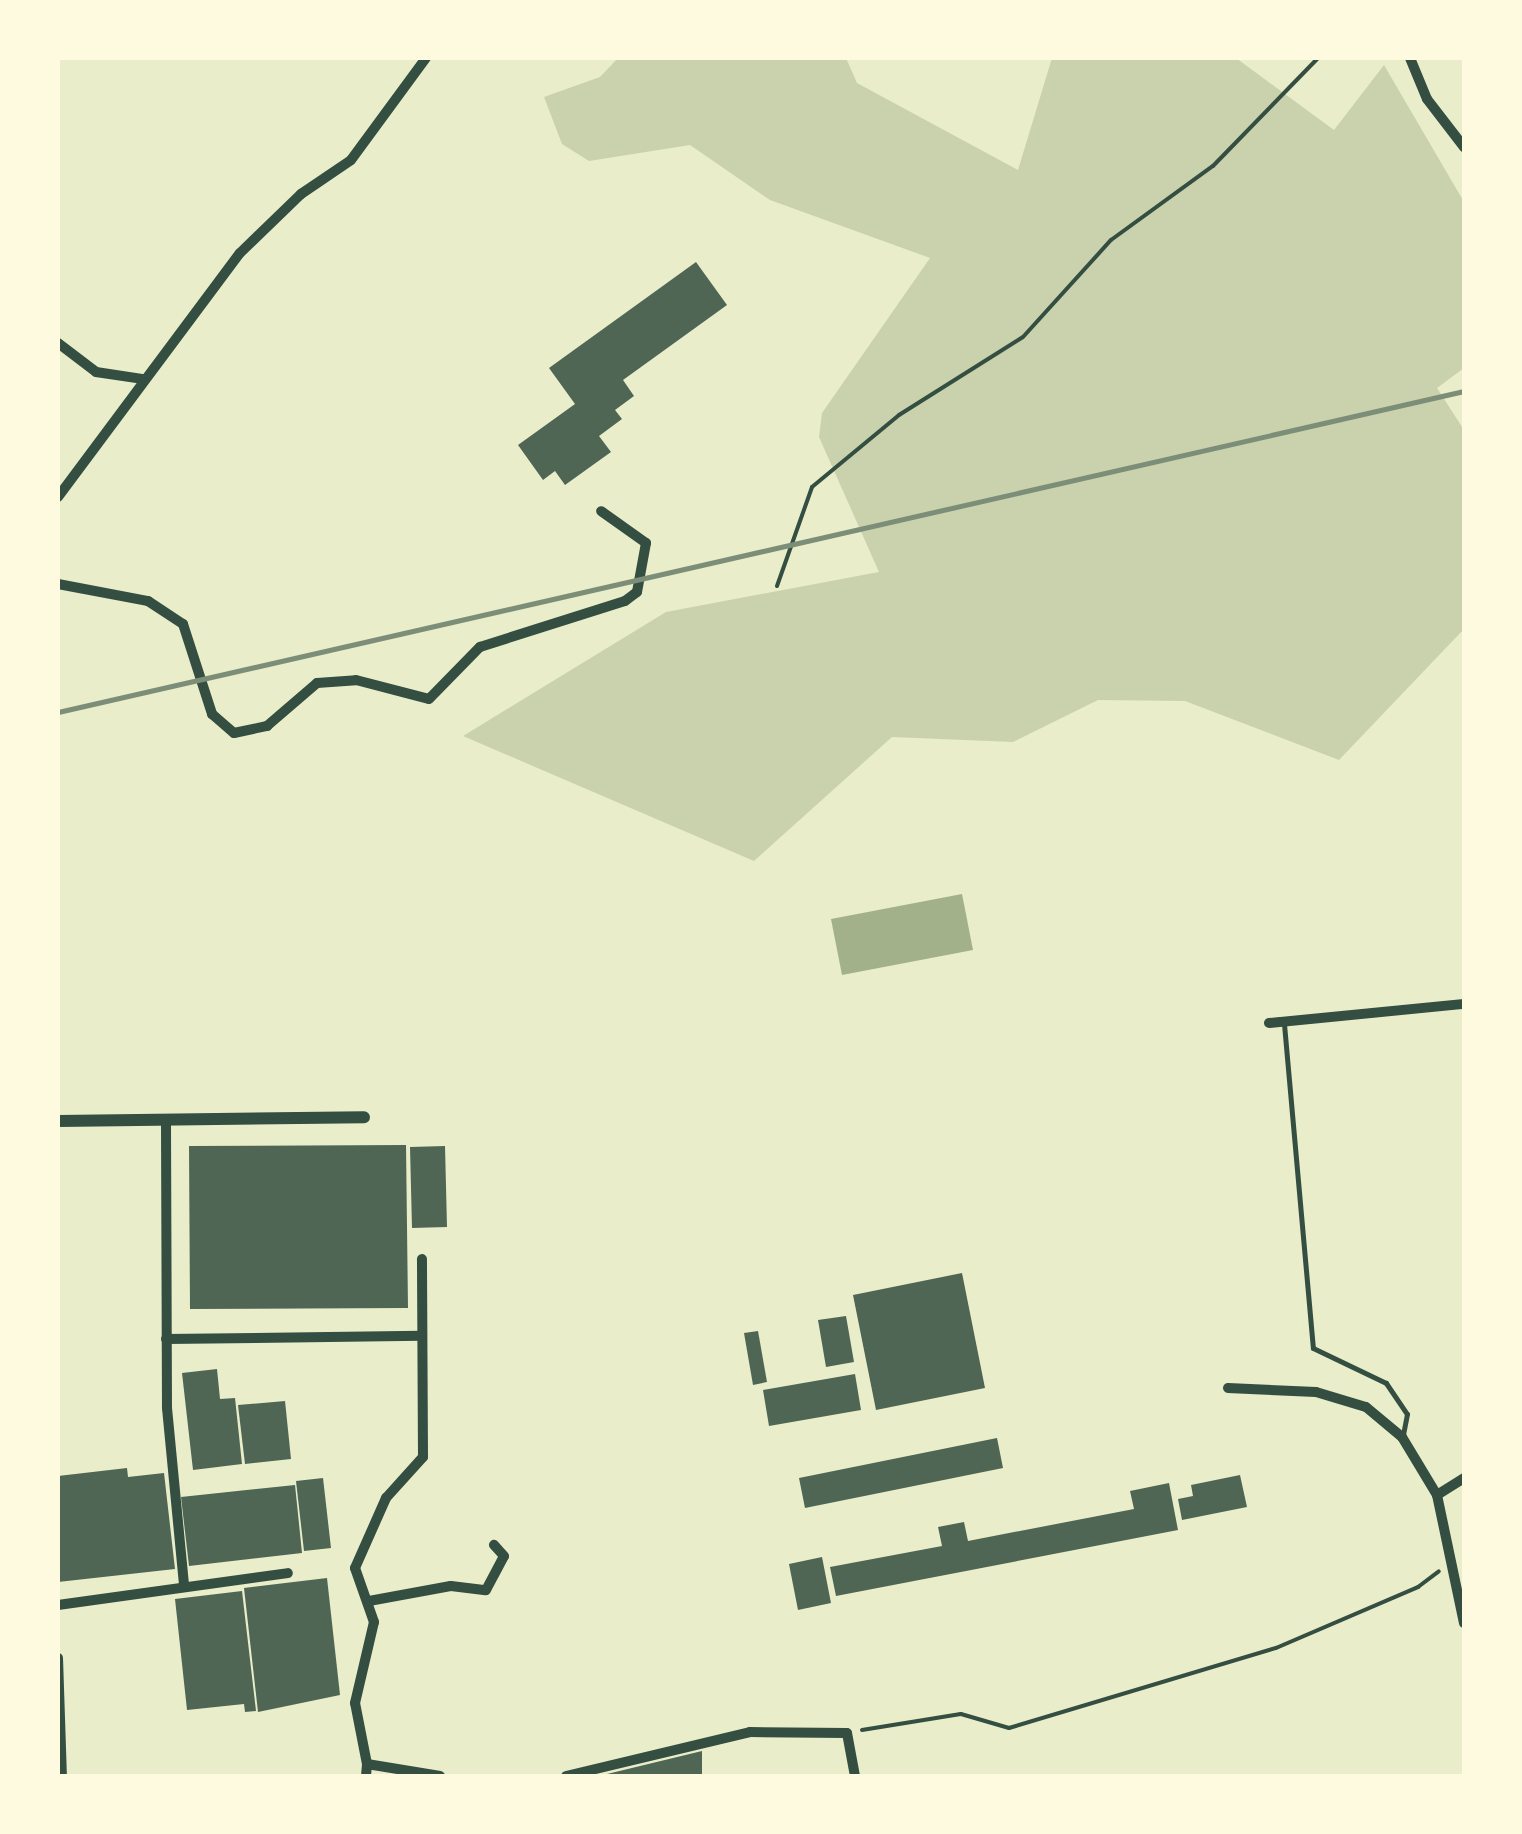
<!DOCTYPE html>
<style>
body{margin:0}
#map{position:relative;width:1522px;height:1834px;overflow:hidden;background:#e9edc9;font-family:"Source Sans 3",sans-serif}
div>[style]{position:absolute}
.green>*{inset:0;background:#cad2ad}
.water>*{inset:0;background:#a3b18a}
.building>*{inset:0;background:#4f6655}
.path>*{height:4px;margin:-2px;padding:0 2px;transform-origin:2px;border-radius:2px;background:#344e41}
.service>*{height:5px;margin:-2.5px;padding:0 2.5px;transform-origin:2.5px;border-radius:2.5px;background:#344e41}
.minor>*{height:10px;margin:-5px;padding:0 5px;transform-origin:5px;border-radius:5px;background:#344e41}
.tertiary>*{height:12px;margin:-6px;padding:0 6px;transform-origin:6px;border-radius:6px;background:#344e41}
.rail>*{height:5px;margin:-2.5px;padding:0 2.5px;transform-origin:2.5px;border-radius:2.5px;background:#7c8e77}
span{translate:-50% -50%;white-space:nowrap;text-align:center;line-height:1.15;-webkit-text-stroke:10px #fefae0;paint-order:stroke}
.frame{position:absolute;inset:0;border:60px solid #fefae0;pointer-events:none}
</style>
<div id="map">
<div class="green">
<div style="clip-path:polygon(618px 58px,846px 58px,857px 83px,1018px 170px,1052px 58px,1236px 58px,1334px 130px,1384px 65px,1464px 202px,1464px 368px,1437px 388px,1464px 430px,1464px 629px,1339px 760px,1185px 701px,1098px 700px,1013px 742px,892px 737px,754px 861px,463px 736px,666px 612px,879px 572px,819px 437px,822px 413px,930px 258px,770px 200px,690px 145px,589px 161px,562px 144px,544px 97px,600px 77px)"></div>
</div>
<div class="water">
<div style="clip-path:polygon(962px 894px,973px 950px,842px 975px,831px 919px)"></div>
</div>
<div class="building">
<div style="clip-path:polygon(696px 262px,727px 305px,623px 380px,634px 396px,615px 410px,622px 419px,599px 436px,611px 452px,565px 485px,555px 471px,543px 480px,518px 445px,575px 404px,549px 368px)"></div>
<div style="clip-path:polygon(406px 1145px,408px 1308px,190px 1309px,189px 1146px)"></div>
<div style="clip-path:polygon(445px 1146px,447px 1227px,412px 1228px,410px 1147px)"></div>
<div style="clip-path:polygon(962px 1273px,985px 1388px,876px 1410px,853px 1295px)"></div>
<div style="clip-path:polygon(846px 1316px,854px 1362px,826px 1367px,818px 1320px)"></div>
<div style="clip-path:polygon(758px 1331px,767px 1382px,753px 1385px,744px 1333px)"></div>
<div style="clip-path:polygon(217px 1369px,220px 1399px,235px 1398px,242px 1464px,193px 1470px,182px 1373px)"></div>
<div style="clip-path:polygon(855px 1374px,861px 1410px,769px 1426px,763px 1390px)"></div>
<div style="clip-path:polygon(285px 1401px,291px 1459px,245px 1464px,238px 1405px)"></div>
<div style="clip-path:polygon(997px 1438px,1003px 1468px,805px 1508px,799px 1478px)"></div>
<div style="clip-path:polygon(127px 1468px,128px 1477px,164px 1473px,175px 1569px,58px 1582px,58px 1476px)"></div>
<div style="clip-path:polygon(1240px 1475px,1247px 1507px,1182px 1520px,1178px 1499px,1193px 1496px,1191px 1485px)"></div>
<div style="clip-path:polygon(323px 1478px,331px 1548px,304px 1551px,296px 1481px)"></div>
<div style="clip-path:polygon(1169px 1483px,1178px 1530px,836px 1596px,830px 1567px,942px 1546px,938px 1527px,964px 1522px,968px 1541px,1134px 1509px,1130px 1491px)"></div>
<div style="clip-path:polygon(295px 1485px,302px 1553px,189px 1566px,181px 1497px)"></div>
<div style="clip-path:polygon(822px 1557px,831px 1603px,798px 1610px,789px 1564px)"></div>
<div style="clip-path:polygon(327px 1578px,340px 1695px,258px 1712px,244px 1588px)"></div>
<div style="clip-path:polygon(242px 1591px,256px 1711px,245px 1712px,244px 1704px,187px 1710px,175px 1599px)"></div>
<div style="clip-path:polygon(702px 1751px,702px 1776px,603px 1776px,603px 1775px)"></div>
</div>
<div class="path">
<div style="left:777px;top:586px;width:105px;rotate:-70.5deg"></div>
<div style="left:812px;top:487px;width:113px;rotate:-39.6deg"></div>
<div style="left:899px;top:415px;width:146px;rotate:-32.2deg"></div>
<div style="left:1023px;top:337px;width:131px;rotate:-47.8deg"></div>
<div style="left:1111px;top:240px;width:126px;rotate:-36deg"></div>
<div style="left:1213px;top:166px;width:151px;rotate:-45.8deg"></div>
<div style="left:862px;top:1730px;width:100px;rotate:-9.2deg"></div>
<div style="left:961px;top:1714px;width:50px;rotate:16.3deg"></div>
<div style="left:1009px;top:1728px;width:279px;rotate:-16.7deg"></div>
<div style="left:1276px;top:1648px;width:155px;rotate:-23.2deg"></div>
<div style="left:1418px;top:1587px;width:26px;rotate:-37deg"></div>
</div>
<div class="service">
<div style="left:1284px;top:1024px;width:325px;rotate:84.9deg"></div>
<div style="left:1313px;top:1348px;width:81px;rotate:25.6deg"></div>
<div style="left:1386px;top:1383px;width:37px;rotate:56deg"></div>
<div style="left:1407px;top:1414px;width:20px;rotate:101deg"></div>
</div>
<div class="minor">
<div style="left:1410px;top:58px;width:44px;rotate:67.5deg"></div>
<div style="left:1427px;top:99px;width:61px;rotate:52.4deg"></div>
<div style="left:58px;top:343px;width:48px;rotate:37.3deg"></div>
<div style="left:96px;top:372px;width:48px;rotate:8.5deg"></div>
<div style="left:58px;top:497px;width:304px;rotate:-53.3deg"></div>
<div style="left:240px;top:253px;width:85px;rotate:-44deg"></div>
<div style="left:301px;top:194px;width:60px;rotate:-34.2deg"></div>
<div style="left:351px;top:160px;width:127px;rotate:-53.7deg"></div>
<div style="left:58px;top:584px;width:92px;rotate:10.7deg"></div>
<div style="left:148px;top:601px;width:42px;rotate:33.3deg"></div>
<div style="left:183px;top:624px;width:95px;rotate:72.1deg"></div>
<div style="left:212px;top:714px;width:29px;rotate:41deg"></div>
<div style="left:234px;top:733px;width:34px;rotate:-12deg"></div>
<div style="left:267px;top:726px;width:66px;rotate:-40.7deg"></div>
<div style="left:317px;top:683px;width:39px;rotate:-4deg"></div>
<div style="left:356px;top:680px;width:75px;rotate:14.6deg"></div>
<div style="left:429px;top:699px;width:73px;rotate:-45.6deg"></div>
<div style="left:480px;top:647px;width:152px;rotate:-17.6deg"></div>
<div style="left:625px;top:601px;width:15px;rotate:-37deg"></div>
<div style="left:637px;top:592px;width:50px;rotate:-79.6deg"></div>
<div style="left:646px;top:543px;width:55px;rotate:-144.6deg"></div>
<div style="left:1269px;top:1023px;width:196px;rotate:-5.6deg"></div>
<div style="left:166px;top:1124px;width:284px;rotate:89.8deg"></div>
<div style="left:167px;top:1408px;width:178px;rotate:84.5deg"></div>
<div style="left:166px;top:1339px;width:256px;rotate:-0.7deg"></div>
<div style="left:1228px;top:1388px;width:88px;rotate:2.6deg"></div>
<div style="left:1316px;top:1392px;width:52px;rotate:16.7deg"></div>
<div style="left:1366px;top:1407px;width:47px;rotate:39.8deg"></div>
<div style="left:1402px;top:1437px;width:68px;rotate:58.9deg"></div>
<div style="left:1437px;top:1495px;width:131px;rotate:78.1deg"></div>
<div style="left:1437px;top:1495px;width:32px;rotate:-32deg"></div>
<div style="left:369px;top:1601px;width:83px;rotate:-10.4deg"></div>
<div style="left:451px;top:1586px;width:35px;rotate:7deg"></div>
<div style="left:486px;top:1590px;width:38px;rotate:-62deg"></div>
<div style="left:504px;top:1556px;width:15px;rotate:-132deg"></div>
<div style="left:58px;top:1605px;width:232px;rotate:-7.9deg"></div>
<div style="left:58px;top:1658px;width:118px;rotate:88.1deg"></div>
<div style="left:367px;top:1764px;width:62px;rotate:-101.1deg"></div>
<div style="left:355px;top:1703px;width:83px;rotate:-76.8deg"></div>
<div style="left:374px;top:1622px;width:57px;rotate:-109.4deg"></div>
<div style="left:355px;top:1568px;width:77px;rotate:-66.1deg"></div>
<div style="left:386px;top:1498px;width:55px;rotate:-47.9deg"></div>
<div style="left:423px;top:1457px;width:198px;rotate:-90.3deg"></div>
<div style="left:366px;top:1776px;width:12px;rotate:-85deg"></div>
<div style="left:367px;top:1764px;width:74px;rotate:9.3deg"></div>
<div style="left:566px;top:1776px;width:189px;rotate:-13.4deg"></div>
<div style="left:750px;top:1732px;width:97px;rotate:0.6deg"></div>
<div style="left:847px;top:1733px;width:44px;rotate:79.5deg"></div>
</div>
<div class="tertiary">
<div style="left:58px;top:1121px;width:306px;rotate:-0.7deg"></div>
</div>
<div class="rail">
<div style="left:58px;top:712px;width:1442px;rotate:-12.86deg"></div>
</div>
<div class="frame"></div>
</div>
